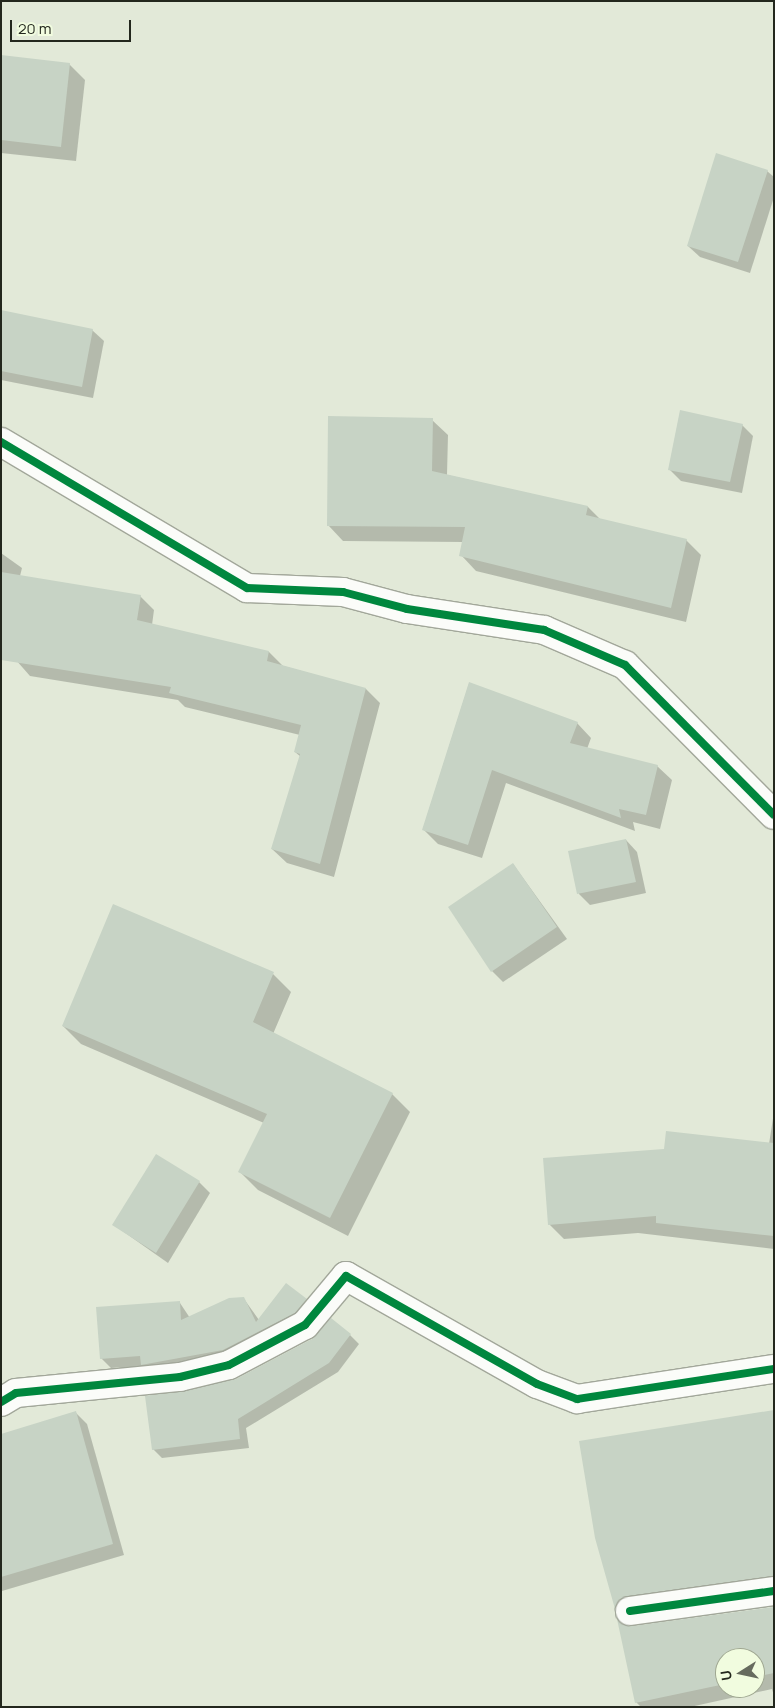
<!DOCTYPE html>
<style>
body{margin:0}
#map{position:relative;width:775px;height:1708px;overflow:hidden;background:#e2e9d8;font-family:Manrope,sans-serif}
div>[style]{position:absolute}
.shadow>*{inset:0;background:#0003}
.building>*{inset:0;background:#c7d3c5}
.roads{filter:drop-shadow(1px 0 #a2a79a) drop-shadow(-1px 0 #a2a79a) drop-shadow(0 1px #a2a79a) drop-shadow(0 -1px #a2a79a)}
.minor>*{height:28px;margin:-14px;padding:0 14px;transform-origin:14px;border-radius:14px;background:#fbfcf9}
.cycleway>*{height:8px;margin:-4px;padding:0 4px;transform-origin:4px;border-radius:4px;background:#00873e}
span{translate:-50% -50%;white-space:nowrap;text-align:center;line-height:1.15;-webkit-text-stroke:4px #f1fcdf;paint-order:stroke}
.frame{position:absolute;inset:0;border:2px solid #23271d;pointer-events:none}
.north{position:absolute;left:715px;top:1648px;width:50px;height:50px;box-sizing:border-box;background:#f1fcdf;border:1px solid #9fa791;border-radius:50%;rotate:260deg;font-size:14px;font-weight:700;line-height:20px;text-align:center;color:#23271d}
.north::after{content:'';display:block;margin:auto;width:18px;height:22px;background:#666b5e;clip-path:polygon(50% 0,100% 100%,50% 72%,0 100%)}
.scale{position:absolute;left:10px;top:20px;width:121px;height:22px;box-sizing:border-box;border:2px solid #23271d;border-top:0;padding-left:6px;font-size:15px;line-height:18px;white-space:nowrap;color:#23271d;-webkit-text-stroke:4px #f1fcdf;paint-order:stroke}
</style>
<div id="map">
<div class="shadow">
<div style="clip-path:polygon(1px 57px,69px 64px,85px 80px,76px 161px,1px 153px)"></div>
<div style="clip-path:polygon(767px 171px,774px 177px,774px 197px,750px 273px,700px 257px,688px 246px)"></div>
<div style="clip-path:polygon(1px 311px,92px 330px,104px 341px,93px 398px,1px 380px)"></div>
<div style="clip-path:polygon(432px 420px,448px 435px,447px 475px,588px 507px,601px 520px,686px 540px,701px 555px,686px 622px,476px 571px,461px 555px,463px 542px,343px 541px,328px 525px)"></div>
<div style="clip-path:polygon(742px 425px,753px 436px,742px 493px,681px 481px,669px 469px)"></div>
<div style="clip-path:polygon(1px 553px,22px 568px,20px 576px,140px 596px,154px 610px,152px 625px,269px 652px,283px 666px,366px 689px,380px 703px,334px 877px,287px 863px,272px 849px,301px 757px,295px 752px,300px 735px,185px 707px,178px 700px,30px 676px,1px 643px)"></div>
<div style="clip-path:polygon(469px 684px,577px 723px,591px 738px,587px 749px,657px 766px,672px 780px,660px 829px,633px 822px,635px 831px,506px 783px,482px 858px,438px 844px,423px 829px)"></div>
<div style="clip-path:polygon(626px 840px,637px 852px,646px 893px,590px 905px,579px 894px,570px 852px)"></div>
<div style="clip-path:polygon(513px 864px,567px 939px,503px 982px,492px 971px)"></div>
<div style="clip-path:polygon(273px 974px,291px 992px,273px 1034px,392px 1094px,410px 1112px,348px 1236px,258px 1190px,240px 1172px,264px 1123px,81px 1044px,63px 1026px)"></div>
<div style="clip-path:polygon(774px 1112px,774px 1249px,638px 1233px,564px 1239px,549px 1224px,769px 1144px)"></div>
<div style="clip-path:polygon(199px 1182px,210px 1193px,168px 1263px,114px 1225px)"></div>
<div style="clip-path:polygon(244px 1299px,259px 1320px,306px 1300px,315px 1309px,233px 1360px,152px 1374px,144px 1366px,111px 1368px,101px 1358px,180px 1303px,190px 1318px)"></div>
<div style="clip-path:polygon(350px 1335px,359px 1344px,338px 1372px,246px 1428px,249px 1448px,162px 1458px,153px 1449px,236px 1380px)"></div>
<div style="clip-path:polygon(774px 1411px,774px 1590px,629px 1622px,616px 1609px,596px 1538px)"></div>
<div style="clip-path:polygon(75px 1412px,87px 1424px,124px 1555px,2px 1591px,1px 1457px)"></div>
<div style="clip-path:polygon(evenodd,774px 1608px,774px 1696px,772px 1689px,690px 1707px,641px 1707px,636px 1702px,632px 1628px,774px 1608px,725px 1658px,755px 1658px,755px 1688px,725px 1688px,725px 1658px)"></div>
</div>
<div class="building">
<div style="clip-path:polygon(1px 55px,70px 63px,61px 147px,1px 140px)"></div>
<div style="clip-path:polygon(716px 153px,768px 170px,738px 262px,687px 246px)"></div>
<div style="clip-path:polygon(1px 310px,93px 329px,82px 387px,1px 371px)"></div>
<div style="clip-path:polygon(680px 410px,743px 424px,730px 482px,668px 470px)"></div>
<div style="clip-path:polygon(328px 416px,433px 418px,432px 471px,588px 506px,586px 515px,687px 539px,671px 608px,459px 556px,465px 527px,327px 526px)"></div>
<div style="clip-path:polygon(1px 572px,141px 595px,137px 620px,269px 651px,267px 661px,366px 688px,320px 864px,271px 849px,300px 754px,294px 752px,301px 725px,169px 693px,171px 687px,1px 660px)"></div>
<div style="clip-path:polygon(469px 682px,578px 722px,570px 743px,658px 765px,646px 815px,619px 809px,621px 818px,492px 770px,468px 845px,422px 830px)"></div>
<div style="clip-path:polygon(626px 839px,636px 882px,577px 894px,568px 851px)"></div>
<div style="clip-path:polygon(513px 863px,557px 927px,491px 972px,448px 907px)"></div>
<div style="clip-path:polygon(113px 904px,274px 972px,253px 1022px,393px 1093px,330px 1218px,238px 1172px,267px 1114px,62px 1026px)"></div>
<div style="clip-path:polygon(666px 1131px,774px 1143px,774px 1236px,656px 1223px,656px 1216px,548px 1225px,543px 1158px,664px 1149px)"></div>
<div style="clip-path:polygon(156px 1154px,200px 1181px,156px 1253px,112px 1225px)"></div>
<div style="clip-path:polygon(286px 1283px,307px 1299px,295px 1313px,223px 1350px,141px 1365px,140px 1356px,100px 1359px,96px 1307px,180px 1301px,181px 1320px,229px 1298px,244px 1297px,256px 1322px)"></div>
<div style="clip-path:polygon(331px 1318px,351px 1334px,329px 1363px,238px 1419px,240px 1439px,152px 1450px,145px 1396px,236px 1379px,312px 1339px)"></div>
<div style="clip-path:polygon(774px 1410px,774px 1576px,628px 1596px,615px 1609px,595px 1538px,579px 1441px)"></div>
<div style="clip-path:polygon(76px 1411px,113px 1544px,1px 1577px,1px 1434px)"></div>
<div style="clip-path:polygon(774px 1607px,774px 1673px,755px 1677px,755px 1658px,725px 1658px,725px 1684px,635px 1703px,617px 1619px,632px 1626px)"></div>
</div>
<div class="roads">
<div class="minor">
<div style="left:1px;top:442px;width:286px;rotate:30.7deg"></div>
<div style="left:247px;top:588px;width:96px;rotate:2.4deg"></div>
<div style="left:343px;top:592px;width:66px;rotate:14.9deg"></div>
<div style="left:407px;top:609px;width:139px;rotate:8.7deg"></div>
<div style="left:544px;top:630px;width:88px;rotate:23.4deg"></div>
<div style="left:625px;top:665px;width:211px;rotate:45.2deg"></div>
<div style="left:1px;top:1402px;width:17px;rotate:-31deg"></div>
<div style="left:16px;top:1393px;width:165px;rotate:-5.6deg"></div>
<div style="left:180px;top:1377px;width:50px;rotate:-13.8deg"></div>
<div style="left:229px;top:1365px;width:86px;rotate:-27.8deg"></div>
<div style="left:305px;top:1325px;width:64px;rotate:-50.1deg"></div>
<div style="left:346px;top:1276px;width:219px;rotate:29.5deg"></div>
<div style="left:537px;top:1384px;width:43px;rotate:20.6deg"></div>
<div style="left:577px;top:1399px;width:199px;rotate:-8.7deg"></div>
<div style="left:630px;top:1611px;width:145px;rotate:-7.9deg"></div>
</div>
</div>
<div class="cycleway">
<div style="left:1px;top:442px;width:286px;rotate:30.7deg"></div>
<div style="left:247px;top:588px;width:96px;rotate:2.4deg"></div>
<div style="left:343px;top:592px;width:66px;rotate:14.9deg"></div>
<div style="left:407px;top:609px;width:139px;rotate:8.7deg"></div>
<div style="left:544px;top:630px;width:88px;rotate:23.4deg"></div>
<div style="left:625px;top:665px;width:211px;rotate:45.2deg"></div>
<div style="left:1px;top:1402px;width:17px;rotate:-31deg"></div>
<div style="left:16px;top:1393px;width:165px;rotate:-5.6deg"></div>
<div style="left:180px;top:1377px;width:50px;rotate:-13.8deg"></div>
<div style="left:229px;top:1365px;width:86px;rotate:-27.8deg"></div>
<div style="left:305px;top:1325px;width:64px;rotate:-50.1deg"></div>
<div style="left:346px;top:1276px;width:219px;rotate:29.5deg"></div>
<div style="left:537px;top:1384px;width:43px;rotate:20.6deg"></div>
<div style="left:577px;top:1399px;width:199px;rotate:-8.7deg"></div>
<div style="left:630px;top:1611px;width:145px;rotate:-7.9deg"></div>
</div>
<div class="frame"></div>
<div class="north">U</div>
<div class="scale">20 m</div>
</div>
